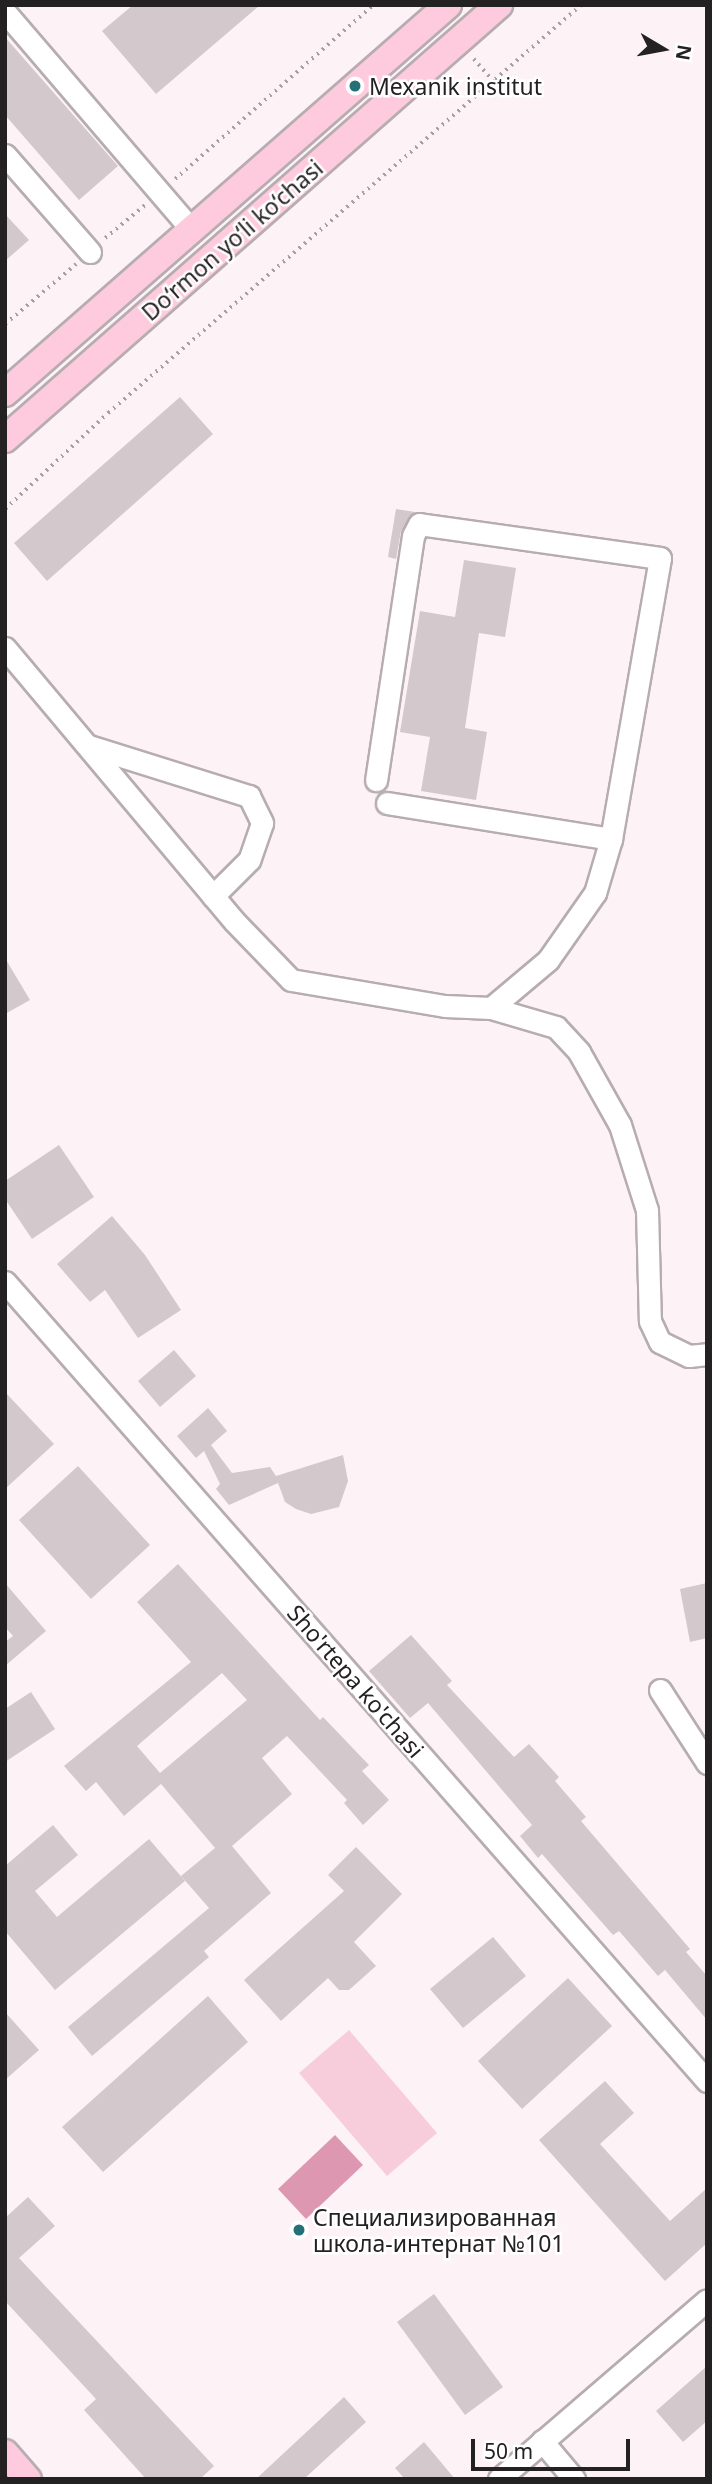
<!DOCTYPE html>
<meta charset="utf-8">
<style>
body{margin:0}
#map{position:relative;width:712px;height:2484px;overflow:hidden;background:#fdf3f6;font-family:"Noto Sans",sans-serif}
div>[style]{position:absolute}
.green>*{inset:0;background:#f7ccdb}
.water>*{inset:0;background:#dd97b1}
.building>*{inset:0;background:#d3c9cc}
.path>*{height:3.5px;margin-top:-1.75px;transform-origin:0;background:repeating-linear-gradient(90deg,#a7a0a2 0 2px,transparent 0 7px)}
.roads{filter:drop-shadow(2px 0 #b7adb0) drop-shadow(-2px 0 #b7adb0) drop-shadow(0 2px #b7adb0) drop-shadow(0 -2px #b7adb0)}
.minor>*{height:21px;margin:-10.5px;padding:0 10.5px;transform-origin:10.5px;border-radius:10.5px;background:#fff}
.major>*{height:26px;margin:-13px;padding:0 13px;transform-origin:13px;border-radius:13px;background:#fdcbdd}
.dots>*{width:19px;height:19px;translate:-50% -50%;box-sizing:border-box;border:4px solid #fff;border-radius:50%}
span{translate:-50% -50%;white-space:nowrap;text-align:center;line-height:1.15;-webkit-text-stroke:5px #fff;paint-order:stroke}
.poi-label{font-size:23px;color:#242122}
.left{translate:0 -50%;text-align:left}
.street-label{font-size:23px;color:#242122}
.frame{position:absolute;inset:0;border:7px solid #242122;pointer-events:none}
.north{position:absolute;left:628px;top:14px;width:70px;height:70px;-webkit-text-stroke:5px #fff;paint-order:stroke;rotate:100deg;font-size:19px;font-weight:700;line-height:28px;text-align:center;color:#242122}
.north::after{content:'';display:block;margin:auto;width:24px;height:32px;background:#242122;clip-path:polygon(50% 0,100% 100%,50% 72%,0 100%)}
.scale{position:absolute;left:471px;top:2439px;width:159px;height:32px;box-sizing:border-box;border:4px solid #242122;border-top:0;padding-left:9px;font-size:21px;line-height:24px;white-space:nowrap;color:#242122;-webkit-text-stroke:5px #fff;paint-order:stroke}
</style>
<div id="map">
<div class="green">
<div style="clip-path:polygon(349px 2030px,437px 2133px,387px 2176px,299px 2073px)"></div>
</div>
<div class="water">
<div style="clip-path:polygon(335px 2135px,363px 2165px,306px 2219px,278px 2189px)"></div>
</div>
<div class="building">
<div style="clip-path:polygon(133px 5px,260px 5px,156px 94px,102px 31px)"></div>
<div style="clip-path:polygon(5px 37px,118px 166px,79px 200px,5px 115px)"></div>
<div style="clip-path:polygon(5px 214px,29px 240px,5px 261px)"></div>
<div style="clip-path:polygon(180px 397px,213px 434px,47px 581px,14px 543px)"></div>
<div style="clip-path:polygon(396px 509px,415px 512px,401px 531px,396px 559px,388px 557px)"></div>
<div style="clip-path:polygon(464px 560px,516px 568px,505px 637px,479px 633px,465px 728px,487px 732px,476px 800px,421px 791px,430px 737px,400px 732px,420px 611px,455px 617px)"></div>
<div style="clip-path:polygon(5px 958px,30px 1000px,5px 1014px)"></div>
<div style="clip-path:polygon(59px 1145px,94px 1197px,32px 1239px,5px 1199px,5px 1181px)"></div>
<div style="clip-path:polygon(112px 1216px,145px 1255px,181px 1310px,138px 1338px,105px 1290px,90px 1302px,57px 1264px)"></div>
<div style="clip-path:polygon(174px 1350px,196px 1376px,160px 1407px,138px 1381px)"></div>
<div style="clip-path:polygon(5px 1392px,54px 1444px,5px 1489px)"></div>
<div style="clip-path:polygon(208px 1408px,227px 1431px,211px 1445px,232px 1473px,270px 1467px,276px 1476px,343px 1455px,348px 1481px,339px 1507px,311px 1514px,296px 1509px,285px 1502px,278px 1483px,229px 1505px,216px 1489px,220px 1484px,204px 1451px,196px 1458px,177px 1436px)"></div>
<div style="clip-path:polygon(78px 1466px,150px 1545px,91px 1599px,19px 1520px)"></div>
<div style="clip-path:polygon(evenodd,178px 1564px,320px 1720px,323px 1717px,369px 1765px,362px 1771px,389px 1800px,363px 1825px,344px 1803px,347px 1800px,287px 1736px,262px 1758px,292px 1794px,232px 1846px,271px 1893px,204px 1951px,209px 1957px,92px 2056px,68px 2027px,209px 1908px,181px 1876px,215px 1848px,161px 1784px,124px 1816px,96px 1782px,86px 1791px,64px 1766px,191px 1662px,137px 1602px,178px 1564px,222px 1673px,247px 1700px,160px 1773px,137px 1746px,222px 1673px)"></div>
<div style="clip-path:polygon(5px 1583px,46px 1631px,5px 1666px,5px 1642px,13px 1636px,5px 1627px)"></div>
<div style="clip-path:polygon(707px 1583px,707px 1638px,690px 1642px,680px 1589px)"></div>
<div style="clip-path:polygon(411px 1635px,452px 1681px,447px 1685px,514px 1757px,529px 1744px,559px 1777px,555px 1781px,586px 1817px,581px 1821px,690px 1949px,686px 1952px,707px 1976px,707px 2020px,665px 1970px,658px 1976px,619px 1931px,613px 1935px,542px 1854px,538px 1858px,520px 1836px,532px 1825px,428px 1703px,410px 1718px,369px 1671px)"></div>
<div style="clip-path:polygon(31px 1692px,55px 1729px,5px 1762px,5px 1709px)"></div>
<div style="clip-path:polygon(53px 1825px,78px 1855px,35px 1891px,57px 1917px,149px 1839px,185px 1881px,55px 1990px,5px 1931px,5px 1866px)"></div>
<div style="clip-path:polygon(356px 1847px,402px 1894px,354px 1942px,376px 1966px,349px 1990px,339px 1990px,328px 1978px,281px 2021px,244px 1980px,344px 1891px,328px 1875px)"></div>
<div style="clip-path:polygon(493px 1937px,526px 1976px,463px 2028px,430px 1989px)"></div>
<div style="clip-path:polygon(568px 1978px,612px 2026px,522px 2109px,478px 2061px)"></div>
<div style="clip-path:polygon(208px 1996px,248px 2042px,103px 2172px,62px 2127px)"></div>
<div style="clip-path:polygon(5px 2012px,39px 2050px,5px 2080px)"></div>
<div style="clip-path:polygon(605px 2081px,634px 2113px,600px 2144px,670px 2221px,707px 2188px,707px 2243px,665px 2281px,539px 2140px)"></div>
<div style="clip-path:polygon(28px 2197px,55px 2226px,19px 2258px,214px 2466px,200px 2479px,146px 2479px,84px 2410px,96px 2399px,5px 2301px,5px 2218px)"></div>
<div style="clip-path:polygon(434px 2294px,503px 2387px,465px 2415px,397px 2322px)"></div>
<div style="clip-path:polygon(707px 2366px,707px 2421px,683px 2442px,656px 2411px)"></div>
<div style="clip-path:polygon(344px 2397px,366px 2422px,304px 2479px,256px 2479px)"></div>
<div style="clip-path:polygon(424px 2442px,455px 2479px,405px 2479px,395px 2468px)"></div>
</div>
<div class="path">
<div style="left:474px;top:59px;width:29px;rotate:49deg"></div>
<div style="left:175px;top:179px;width:264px;rotate:-41.3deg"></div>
<div style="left:105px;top:238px;width:52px;rotate:-39.5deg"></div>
<div style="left:5px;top:324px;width:93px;rotate:-40.2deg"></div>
<div style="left:5px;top:509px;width:141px;rotate:-43deg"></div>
<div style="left:108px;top:413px;width:625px;rotate:-40.78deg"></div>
</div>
<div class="roads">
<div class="minor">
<div style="left:5px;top:12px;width:286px;rotate:49.4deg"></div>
<div style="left:5px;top:155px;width:129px;rotate:48.8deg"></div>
<div style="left:5px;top:648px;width:356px;rotate:50deg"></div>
<div style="left:234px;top:921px;width:82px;rotate:46deg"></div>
<div style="left:291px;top:980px;width:156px;rotate:9.6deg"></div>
<div style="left:445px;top:1006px;width:46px;rotate:2.5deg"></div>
<div style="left:491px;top:1008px;width:75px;rotate:-40.1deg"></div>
<div style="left:548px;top:960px;width:82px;rotate:-55deg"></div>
<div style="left:595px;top:893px;width:56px;rotate:-73.5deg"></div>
<div style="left:611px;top:839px;width:285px;rotate:-80.1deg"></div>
<div style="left:660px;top:558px;width:243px;rotate:-172deg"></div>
<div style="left:419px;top:524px;width:13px;rotate:117deg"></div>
<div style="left:413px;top:536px;width:247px;rotate:98.6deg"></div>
<div style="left:89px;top:746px;width:168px;rotate:17.4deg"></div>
<div style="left:249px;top:796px;width:30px;rotate:64deg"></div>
<div style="left:262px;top:823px;width:39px;rotate:109deg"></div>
<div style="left:249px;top:860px;width:51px;rotate:135deg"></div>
<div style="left:387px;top:803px;width:227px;rotate:9.1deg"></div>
<div style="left:491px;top:1008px;width:68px;rotate:16.3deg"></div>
<div style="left:556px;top:1027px;width:34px;rotate:47deg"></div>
<div style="left:579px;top:1052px;width:84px;rotate:60.7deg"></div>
<div style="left:620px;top:1125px;width:89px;rotate:72.4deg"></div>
<div style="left:647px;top:1210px;width:111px;rotate:88.5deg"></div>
<div style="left:650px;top:1321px;width:23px;rotate:65deg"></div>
<div style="left:660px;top:1342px;width:32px;rotate:26deg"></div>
<div style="left:689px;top:1356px;width:18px;rotate:-6deg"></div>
<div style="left:5px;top:1282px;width:1064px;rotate:48.7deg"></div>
<div style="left:660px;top:1690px;width:87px;rotate:57.2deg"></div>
<div style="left:542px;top:2441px;width:50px;rotate:49.9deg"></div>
<div style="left:499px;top:2479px;width:274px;rotate:-40.7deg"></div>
</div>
<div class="major">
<div style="left:5px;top:393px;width:589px;rotate:-41.21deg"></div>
<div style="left:5px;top:439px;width:658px;rotate:-41.3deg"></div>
<div style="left:5px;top:2453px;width:35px;rotate:49deg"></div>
</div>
</div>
<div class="dots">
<div style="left:355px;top:86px;background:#256f77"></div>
<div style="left:299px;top:2230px;background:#256f77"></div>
</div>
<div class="poi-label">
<span class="left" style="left:369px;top:86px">Mexanik institut</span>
<span class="left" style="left:313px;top:2230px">Специализированная<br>школа-интернат №101</span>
</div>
<div class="street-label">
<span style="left:232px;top:240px;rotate:-41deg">Do‘rmon yo‘li ko‘chasi</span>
<span style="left:356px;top:1681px;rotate:49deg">Sho'rtepa ko'chasi</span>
</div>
<div class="frame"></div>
<div class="north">N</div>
<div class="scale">50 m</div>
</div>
